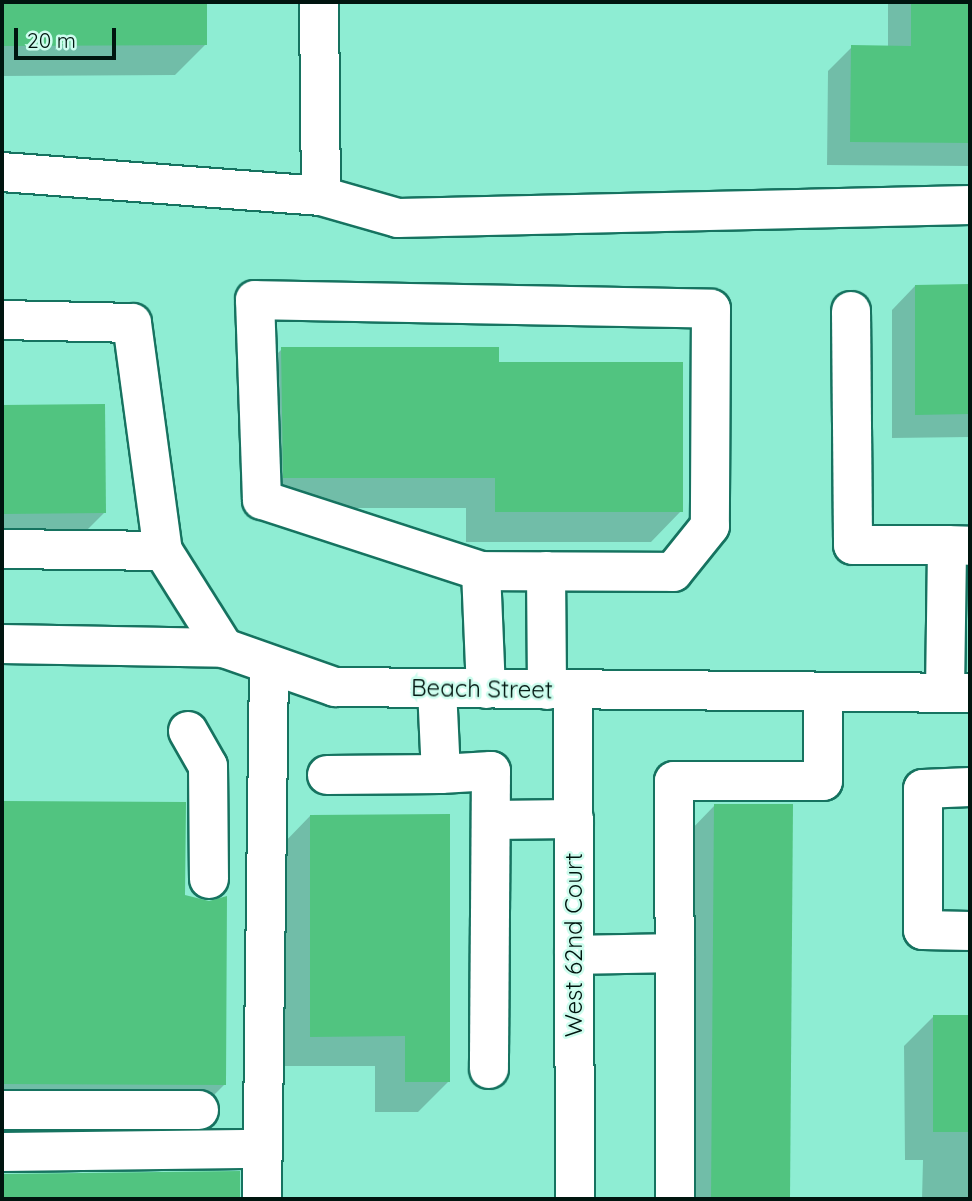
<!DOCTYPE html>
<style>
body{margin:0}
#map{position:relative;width:972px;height:1201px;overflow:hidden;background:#a3f7e0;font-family:Quicksand,sans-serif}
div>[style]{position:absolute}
.built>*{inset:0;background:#8eedd3}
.shadow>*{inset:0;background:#0003}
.building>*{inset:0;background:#51c480}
.roads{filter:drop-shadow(2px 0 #167360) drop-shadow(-2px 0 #167360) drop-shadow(0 2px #167360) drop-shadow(0 -2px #167360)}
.minor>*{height:38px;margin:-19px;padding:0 19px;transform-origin:19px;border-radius:19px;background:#fff}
span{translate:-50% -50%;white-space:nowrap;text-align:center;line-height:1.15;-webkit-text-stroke:5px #cdfdee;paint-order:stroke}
.street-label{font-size:24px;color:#00150f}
.frame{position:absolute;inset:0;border:4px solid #00150f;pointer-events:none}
.scale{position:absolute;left:14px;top:28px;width:102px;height:32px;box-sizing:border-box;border:4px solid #00150f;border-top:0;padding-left:9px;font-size:21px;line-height:24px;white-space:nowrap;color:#00150f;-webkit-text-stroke:5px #cdfdee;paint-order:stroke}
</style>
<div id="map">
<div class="built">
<div style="clip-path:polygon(2px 2px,970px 2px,970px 1199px,2px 1199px)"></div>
</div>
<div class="shadow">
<div style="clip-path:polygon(2px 2px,205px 2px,205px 45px,175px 75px,2px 76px)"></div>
<div style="clip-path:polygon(888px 2px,970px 2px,970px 166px,827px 165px,828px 71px,852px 47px,888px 47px)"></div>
<div style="clip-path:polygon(915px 286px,970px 286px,970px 437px,892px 438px,892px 310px)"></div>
<div style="clip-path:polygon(282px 349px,497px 364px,681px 511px,651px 542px,466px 542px,466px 508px,254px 508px,252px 379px)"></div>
<div style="clip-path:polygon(104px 406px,104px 513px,74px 543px,2px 543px,2px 407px)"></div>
<div style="clip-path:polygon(5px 803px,184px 897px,224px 1085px,194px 1115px,2px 1114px)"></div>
<div style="clip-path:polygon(715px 805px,791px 806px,788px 1199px,682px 1199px,685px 836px)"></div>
<div style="clip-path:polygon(310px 816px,448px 1082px,418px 1112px,375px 1112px,375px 1066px,281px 1066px,280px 847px)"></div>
<div style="clip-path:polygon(933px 1017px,970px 1017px,970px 1199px,922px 1199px,923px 1160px,905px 1160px,904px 1046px)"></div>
<div style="clip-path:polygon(239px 1173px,238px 1199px,2px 1199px,2px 1176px)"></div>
</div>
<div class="building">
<div style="clip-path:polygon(2px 2px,207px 2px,207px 45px,2px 46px)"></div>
<div style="clip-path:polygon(911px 2px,970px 2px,970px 143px,850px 142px,851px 45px,911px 46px)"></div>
<div style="clip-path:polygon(970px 284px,970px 414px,915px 415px,915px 285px)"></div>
<div style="clip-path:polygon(281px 347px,499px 347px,499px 362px,683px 362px,683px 512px,495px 512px,495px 478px,283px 478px)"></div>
<div style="clip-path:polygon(105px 404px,106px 513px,2px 514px,2px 405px)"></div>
<div style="clip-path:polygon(4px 801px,186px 802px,185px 895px,209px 901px,227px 896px,226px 1085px,2px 1084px)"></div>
<div style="clip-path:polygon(714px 804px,793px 804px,790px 1199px,711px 1199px)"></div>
<div style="clip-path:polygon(450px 814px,450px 1082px,405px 1082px,405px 1036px,310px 1037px,310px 815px)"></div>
<div style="clip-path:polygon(933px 1015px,970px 1015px,970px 1132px,933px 1132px)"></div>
<div style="clip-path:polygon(240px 1171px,240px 1199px,2px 1199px,2px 1174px)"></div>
</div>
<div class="roads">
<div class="minor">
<div style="left:2px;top:172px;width:320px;rotate:4.3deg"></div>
<div style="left:321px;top:196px;width:194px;rotate:-90.6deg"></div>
<div style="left:321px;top:196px;width:80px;rotate:15.9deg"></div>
<div style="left:398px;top:218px;width:572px;rotate:-1.3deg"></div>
<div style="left:255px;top:300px;width:456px;rotate:1.1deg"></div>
<div style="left:711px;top:309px;width:217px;rotate:90.3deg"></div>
<div style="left:710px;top:526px;width:59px;rotate:128.8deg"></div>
<div style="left:673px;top:572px;width:192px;rotate:-179.7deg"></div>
<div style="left:481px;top:571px;width:230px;rotate:-162deg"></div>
<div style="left:262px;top:500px;width:200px;rotate:-92deg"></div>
<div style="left:851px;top:311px;width:234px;rotate:89.5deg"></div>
<div style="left:853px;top:545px;width:94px"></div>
<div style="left:2px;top:320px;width:130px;rotate:1.3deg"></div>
<div style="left:132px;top:323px;width:230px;rotate:82.3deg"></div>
<div style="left:2px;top:549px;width:161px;rotate:0.7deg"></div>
<div style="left:163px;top:551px;width:115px;rotate:57.8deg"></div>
<div style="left:481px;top:571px;width:118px;rotate:87.6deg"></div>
<div style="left:546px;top:571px;width:119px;rotate:89.5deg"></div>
<div style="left:2px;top:644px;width:222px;rotate:1deg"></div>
<div style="left:224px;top:648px;width:118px;rotate:19.4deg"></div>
<div style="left:335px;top:687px;width:635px;rotate:0.54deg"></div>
<div style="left:437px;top:689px;width:85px;rotate:87.3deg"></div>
<div style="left:441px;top:774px;width:50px;rotate:-3.4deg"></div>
<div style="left:491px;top:771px;width:298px;rotate:90.4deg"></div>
<div style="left:573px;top:690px;width:509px;rotate:89.77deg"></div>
<div style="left:945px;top:693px;width:148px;rotate:-89.2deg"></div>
<div style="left:947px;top:545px;width:23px;rotate:2deg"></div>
<div style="left:188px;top:731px;width:40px;rotate:60.3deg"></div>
<div style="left:208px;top:766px;width:113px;rotate:89.5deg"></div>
<div style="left:327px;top:775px;width:114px;rotate:-0.5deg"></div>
<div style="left:970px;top:787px;width:47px;rotate:177.6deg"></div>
<div style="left:923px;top:789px;width:141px;rotate:90deg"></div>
<div style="left:923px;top:930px;width:47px;rotate:1.2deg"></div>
<div style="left:491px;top:820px;width:83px;rotate:-0.7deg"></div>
<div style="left:574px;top:955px;width:101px;rotate:-1.1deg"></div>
<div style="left:2px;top:1110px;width:197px"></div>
<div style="left:2px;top:1152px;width:261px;rotate:-0.7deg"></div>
<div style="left:262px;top:1199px;width:534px;rotate:-89.25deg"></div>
<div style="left:675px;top:1199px;width:418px;rotate:-90.1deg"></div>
<div style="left:674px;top:781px;width:149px"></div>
<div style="left:823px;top:781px;width:89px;rotate:-90deg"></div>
</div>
</div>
<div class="street-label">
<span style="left:482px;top:689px;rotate:1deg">Beach Street</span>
<span style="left:574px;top:945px;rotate:-90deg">West 62nd Court</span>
</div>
<div class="frame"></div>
<div class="scale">20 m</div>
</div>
